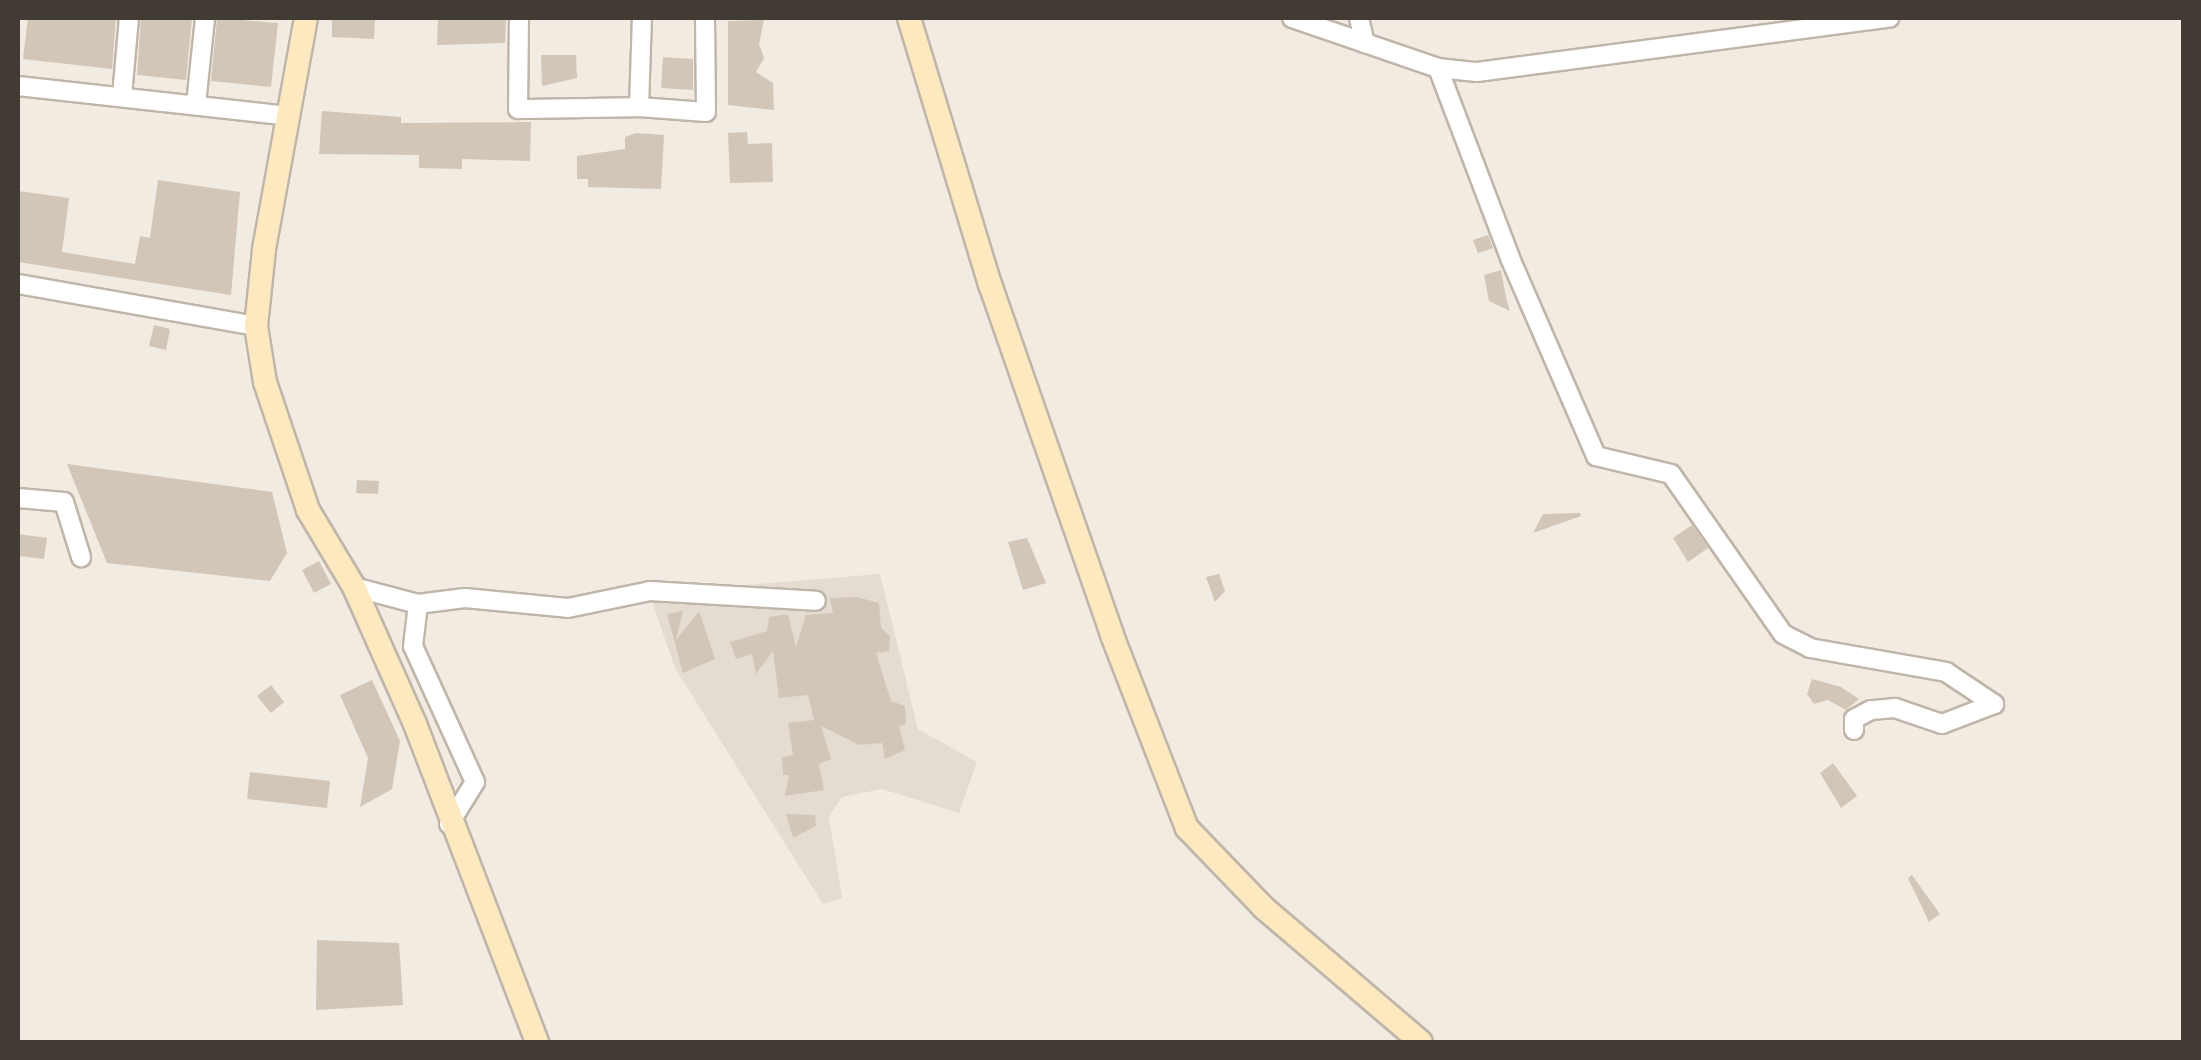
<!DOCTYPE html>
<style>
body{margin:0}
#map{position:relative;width:2201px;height:1060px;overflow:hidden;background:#f1ebe2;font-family:"Sofia Sans Condensed",sans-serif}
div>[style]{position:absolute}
.residential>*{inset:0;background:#e5dcd1}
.building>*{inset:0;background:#d2c6b8}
.roads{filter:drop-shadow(2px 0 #bfb5a9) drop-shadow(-2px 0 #bfb5a9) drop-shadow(0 2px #bfb5a9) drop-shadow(0 -2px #bfb5a9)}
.street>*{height:18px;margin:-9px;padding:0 9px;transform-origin:9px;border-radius:9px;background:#fff}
.secondary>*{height:22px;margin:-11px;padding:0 11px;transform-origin:11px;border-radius:11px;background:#fde9c0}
span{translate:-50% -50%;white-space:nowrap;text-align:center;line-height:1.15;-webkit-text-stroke:10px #fff;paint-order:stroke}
.frame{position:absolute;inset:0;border:20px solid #423b33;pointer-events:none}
</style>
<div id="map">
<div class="residential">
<div style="clip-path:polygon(880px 574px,918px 729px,977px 762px,959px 813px,882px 789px,842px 797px,829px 816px,842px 898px,823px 904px,675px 668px,649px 593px)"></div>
</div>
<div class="building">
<div style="clip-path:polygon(28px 18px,116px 18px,112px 69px,23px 59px)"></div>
<div style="clip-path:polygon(141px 18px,192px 18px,186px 80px,137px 75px)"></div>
<div style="clip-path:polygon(217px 18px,278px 23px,271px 87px,211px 81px)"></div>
<div style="clip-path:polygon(332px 18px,375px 18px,374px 39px,332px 37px)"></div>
<div style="clip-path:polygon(438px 18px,506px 18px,505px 43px,437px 45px)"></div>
<div style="clip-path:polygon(764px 20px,759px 44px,764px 58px,756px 72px,773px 83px,774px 110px,728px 105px,728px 21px)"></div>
<div style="clip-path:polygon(541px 55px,576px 55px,577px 78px,542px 86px)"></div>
<div style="clip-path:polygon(663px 57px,693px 59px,693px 90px,661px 88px)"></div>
<div style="clip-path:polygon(322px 111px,401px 117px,401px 123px,531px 122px,530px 161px,462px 159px,462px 169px,419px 168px,419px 155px,319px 154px)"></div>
<div style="clip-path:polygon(747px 132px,748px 144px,772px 143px,773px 182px,730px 183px,728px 133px)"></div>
<div style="clip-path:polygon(636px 133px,664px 135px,661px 189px,588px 187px,588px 179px,577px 179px,577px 156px,625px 149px,625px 137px)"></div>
<div style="clip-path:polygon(158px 180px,240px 192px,231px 295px,18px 262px,18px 191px,69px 198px,62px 252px,135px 264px,140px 236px,150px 238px)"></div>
<div style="clip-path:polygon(1488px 235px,1493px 248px,1478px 253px,1473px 240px)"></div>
<div style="clip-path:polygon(1501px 270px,1506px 297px,1510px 311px,1489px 301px,1484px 275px)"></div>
<div style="clip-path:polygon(154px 325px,170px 329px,166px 350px,149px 346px)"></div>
<div style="clip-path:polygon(67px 464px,272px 492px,287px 553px,270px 581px,107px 563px)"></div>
<div style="clip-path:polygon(357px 480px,379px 481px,378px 494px,356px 493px)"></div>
<div style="clip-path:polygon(1580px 513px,1581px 516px,1533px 533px,1543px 514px)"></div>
<div style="clip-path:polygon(1692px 525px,1708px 548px,1688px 562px,1673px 538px)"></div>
<div style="clip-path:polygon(18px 534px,47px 538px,44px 559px,18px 556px)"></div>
<div style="clip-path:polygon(1027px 538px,1046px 583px,1023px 590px,1008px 542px)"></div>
<div style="clip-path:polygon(319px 561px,331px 584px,314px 593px,302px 570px)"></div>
<div style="clip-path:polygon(1219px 574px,1225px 591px,1215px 602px,1206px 577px)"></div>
<div style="clip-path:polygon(857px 597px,879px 603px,881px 628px,890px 636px,889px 651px,876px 653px,891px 701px,905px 706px,906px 724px,899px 726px,905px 750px,885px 759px,882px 743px,859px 745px,821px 726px,831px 759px,819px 764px,824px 790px,785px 796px,789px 775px,783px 775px,782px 757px,793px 755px,788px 723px,814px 720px,808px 695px,779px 698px,773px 651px,756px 674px,752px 654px,736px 659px,730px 642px,767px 631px,769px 617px,788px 614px,796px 647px,806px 615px,833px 613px,830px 598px)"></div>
<div style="clip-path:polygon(683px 611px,676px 640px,699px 611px,715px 659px,683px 673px,667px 614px)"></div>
<div style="clip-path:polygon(1812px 679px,1841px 687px,1859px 699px,1846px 710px,1828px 700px,1814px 704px,1807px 694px)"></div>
<div style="clip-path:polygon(372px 680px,400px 741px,392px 789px,360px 807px,368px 758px,340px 695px)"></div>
<div style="clip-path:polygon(271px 685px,284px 702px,271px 713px,257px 696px)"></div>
<div style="clip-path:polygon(1833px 763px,1857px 796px,1841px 808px,1820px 773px)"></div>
<div style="clip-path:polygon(250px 772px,330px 781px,327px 808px,247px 799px)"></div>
<div style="clip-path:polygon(786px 814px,815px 815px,816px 826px,793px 838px)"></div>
<div style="clip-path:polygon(1912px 875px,1940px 914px,1929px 922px,1908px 878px)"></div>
<div style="clip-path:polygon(317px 940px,399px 943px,403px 1005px,316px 1010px)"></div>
</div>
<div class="roads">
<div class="street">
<div style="left:519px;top:18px;width:91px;rotate:90.6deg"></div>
<div style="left:518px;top:109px;width:121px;rotate:-0.9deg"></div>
<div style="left:639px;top:107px;width:89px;rotate:-88.1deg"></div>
<div style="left:1292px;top:18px;width:154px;rotate:18.9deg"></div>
<div style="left:1438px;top:68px;width:39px;rotate:6deg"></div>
<div style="left:1477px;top:72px;width:416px;rotate:-7.5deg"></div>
<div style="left:1359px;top:18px;width:26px;rotate:77deg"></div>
<div style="left:1438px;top:68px;width:203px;rotate:69.2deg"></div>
<div style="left:1510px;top:258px;width:216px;rotate:66.5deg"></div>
<div style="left:1596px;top:456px;width:77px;rotate:13.5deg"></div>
<div style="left:1671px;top:474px;width:195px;rotate:55deg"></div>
<div style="left:1783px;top:634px;width:30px;rotate:27deg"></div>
<div style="left:1810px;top:648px;width:138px;rotate:10deg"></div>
<div style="left:1946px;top:672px;width:58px;rotate:33.7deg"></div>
<div style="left:1994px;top:704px;width:56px;rotate:159deg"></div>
<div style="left:1942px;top:724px;width:50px;rotate:-161.2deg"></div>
<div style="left:1895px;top:708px;width:24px;rotate:175deg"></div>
<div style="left:1871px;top:710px;width:19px;rotate:152deg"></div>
<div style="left:1854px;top:719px;width:11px;rotate:90deg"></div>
<div style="left:18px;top:86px;width:272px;rotate:6.3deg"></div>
<div style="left:122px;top:96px;width:78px;rotate:-84.9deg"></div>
<div style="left:196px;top:104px;width:86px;rotate:-84deg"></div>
<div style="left:639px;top:107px;width:67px;rotate:4.3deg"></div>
<div style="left:706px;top:112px;width:94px;rotate:-90.6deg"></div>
<div style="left:18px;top:284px;width:242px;rotate:10deg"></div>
<div style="left:18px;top:498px;width:46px;rotate:5deg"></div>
<div style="left:64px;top:502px;width:58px;rotate:72.8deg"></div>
<div style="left:354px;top:587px;width:66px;rotate:14.9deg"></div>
<div style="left:449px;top:824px;width:49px;rotate:-58.2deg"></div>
<div style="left:475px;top:782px;width:149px;rotate:-114.5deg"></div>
<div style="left:413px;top:646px;width:42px;rotate:-83.2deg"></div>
<div style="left:418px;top:604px;width:47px;rotate:-7.3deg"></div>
<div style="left:465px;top:598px;width:103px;rotate:5.5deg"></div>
<div style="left:568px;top:608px;width:84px;rotate:-11.7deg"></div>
<div style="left:650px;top:591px;width:166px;rotate:3.4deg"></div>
</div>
<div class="secondary">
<div style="left:306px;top:18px;width:236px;rotate:100.3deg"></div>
<div style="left:264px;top:250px;width:76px;rotate:96deg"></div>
<div style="left:256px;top:326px;width:57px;rotate:80.9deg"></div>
<div style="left:265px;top:382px;width:135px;rotate:71.4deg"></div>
<div style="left:308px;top:510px;width:90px;rotate:59.1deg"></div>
<div style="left:354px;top:587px;width:150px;rotate:66deg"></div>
<div style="left:415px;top:724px;width:341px;rotate:69deg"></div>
<div style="left:909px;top:18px;width:278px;rotate:73.1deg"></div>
<div style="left:990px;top:284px;width:372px;rotate:70.8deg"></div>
<div style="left:1112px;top:635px;width:207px;rotate:68.8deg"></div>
<div style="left:1187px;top:828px;width:111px;rotate:46.1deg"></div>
<div style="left:1264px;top:908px;width:206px;rotate:40.5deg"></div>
</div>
</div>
<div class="frame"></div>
</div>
